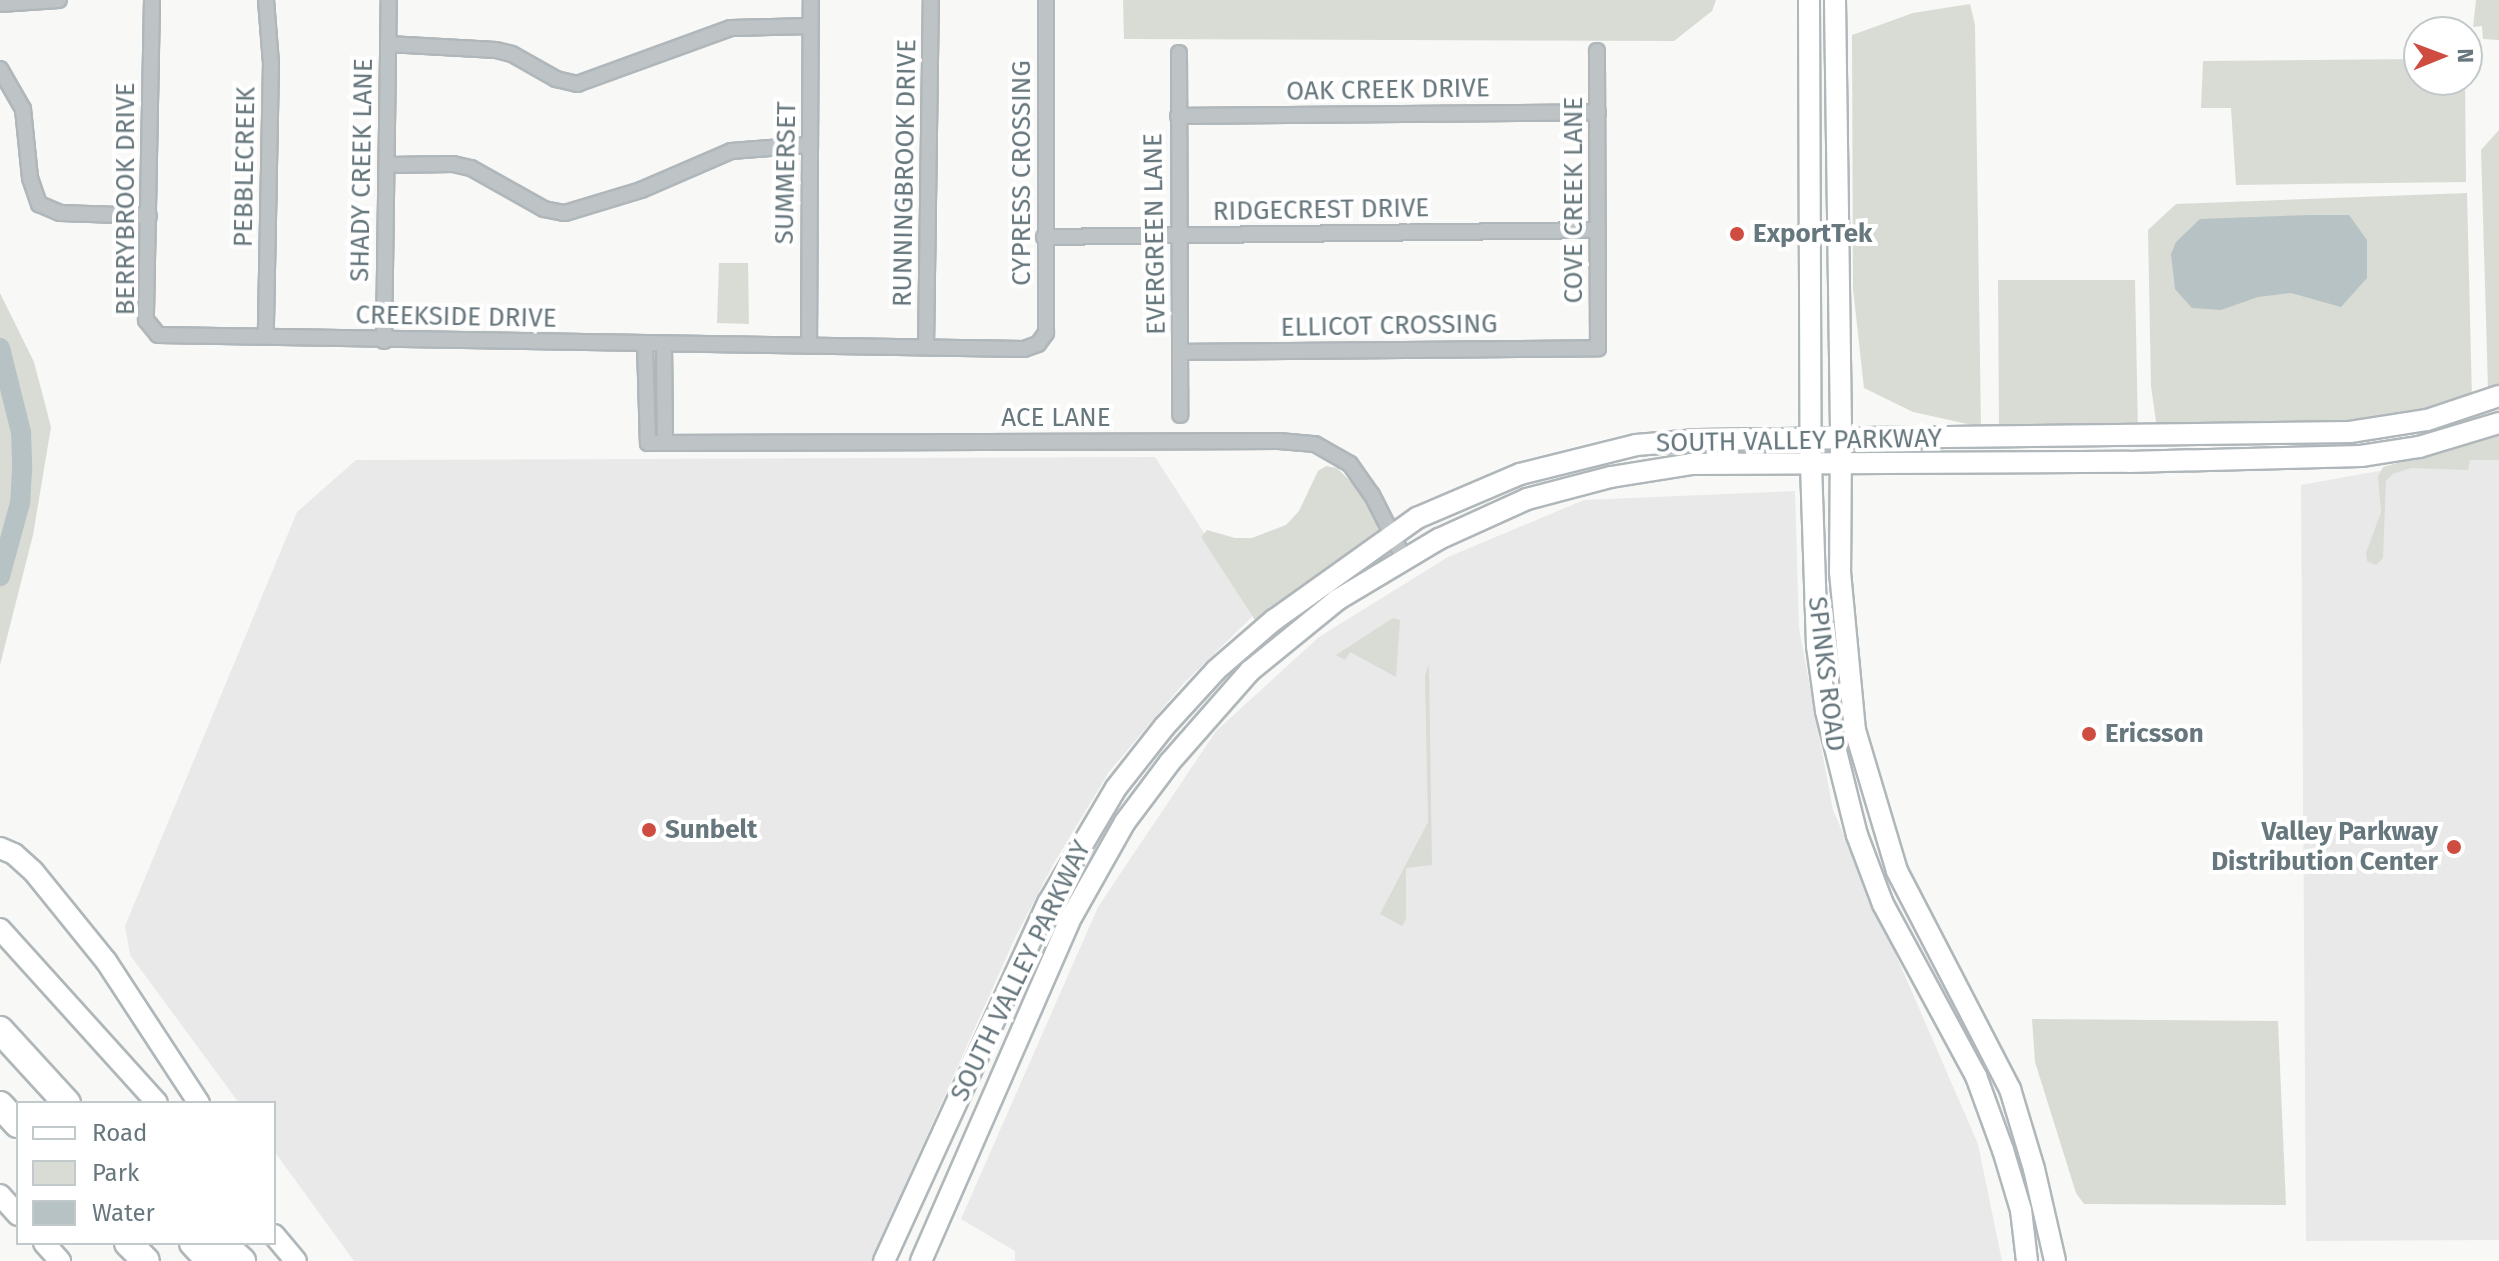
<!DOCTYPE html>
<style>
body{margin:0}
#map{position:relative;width:2499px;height:1261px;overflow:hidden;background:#f8f8f6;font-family:"Fira Sans",sans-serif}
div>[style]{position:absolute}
.built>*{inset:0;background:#e9e9e9}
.green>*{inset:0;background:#d9dcd5}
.water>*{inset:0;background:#b6c2c4}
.river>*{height:20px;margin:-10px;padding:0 10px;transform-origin:10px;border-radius:10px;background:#b6c2c4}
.roads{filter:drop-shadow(2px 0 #b0b7ba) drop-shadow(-2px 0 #b0b7ba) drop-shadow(0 2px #b0b7ba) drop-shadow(0 -2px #b0b7ba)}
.minor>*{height:14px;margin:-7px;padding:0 7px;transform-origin:7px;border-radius:7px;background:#bec3c5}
.secondary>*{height:20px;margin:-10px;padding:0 10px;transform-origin:10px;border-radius:10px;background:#fff}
.motorway>*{height:26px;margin:-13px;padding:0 13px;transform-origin:13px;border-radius:13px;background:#fff}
.dots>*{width:22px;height:22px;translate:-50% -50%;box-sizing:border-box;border:4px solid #fff;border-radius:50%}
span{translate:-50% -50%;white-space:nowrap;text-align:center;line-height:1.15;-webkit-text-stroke:8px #fff;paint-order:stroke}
.street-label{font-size:26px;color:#66777d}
.poi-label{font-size:26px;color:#66777d;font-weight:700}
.left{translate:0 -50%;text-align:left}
.right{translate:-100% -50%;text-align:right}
.legend{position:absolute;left:16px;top:1101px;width:260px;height:144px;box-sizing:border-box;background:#fff;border:2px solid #c2c9cb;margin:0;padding:10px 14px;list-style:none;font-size:24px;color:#66777d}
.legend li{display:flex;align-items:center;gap:16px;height:40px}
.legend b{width:40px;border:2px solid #c2c9cb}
.north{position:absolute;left:2403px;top:16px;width:80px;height:80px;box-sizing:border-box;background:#fff;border:2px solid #c2c9cb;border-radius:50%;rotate:89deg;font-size:22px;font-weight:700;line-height:32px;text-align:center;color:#66777d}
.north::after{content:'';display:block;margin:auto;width:28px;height:36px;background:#ce4c40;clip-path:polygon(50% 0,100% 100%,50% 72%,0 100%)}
</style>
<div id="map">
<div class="built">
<div style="clip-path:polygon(2462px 456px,2499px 457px,2499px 1240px,2306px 1241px,2301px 485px)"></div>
<div style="clip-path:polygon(1155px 457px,1256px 613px,1184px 683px,1109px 772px,1054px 863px,1015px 938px,871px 1261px,354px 1261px,274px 1151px,274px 1103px,239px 1103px,130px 955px,125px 926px,297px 512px,356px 460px)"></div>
<div style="clip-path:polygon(1795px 491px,1799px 628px,1833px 810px,1978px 1144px,2002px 1261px,1015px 1261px,1015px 1251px,961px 1219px,1098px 907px,1216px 731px,1319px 637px,1448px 557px,1584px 500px)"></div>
</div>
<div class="green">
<div style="clip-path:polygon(1123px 0,1716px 0,1712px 11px,1674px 41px,1124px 39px)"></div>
<div style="clip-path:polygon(2476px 0,2499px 0,2499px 40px,2483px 39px,2482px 26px,2473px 27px)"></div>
<div style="clip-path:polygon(1970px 4px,1975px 25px,1981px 427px,1913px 412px,1864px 388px,1853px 289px,1852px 35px,1913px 13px)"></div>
<div style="clip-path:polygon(2419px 59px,2419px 80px,2465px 80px,2466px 182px,2236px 185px,2231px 108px,2201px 108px,2203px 61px)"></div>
<div style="clip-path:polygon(2499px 130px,2499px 389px,2494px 389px,2488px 387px,2481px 150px)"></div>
<div style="clip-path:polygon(2467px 193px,2472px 399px,2416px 417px,2335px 426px,2157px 429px,2151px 386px,2148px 230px,2176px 204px)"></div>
<div style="clip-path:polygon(719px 263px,748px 263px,749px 324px,717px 323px)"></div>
<div style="clip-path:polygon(1998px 280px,2135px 280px,2138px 432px,2005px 430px,1999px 424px)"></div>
<div style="clip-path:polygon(0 293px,34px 362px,51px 427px,33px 535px,0 665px)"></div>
<div style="clip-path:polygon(2499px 434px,2499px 460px,2470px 460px,2468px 470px,2411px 468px,2393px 474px,2386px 481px,2383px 558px,2376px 565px,2367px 561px,2366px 553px,2381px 512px,2378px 477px,2383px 467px)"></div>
<div style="clip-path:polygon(1326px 466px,1337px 468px,1357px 488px,1376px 519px,1379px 535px,1261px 622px,1255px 620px,1201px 537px,1207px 530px,1235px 538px,1252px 538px,1286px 525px,1299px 511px,1318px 471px)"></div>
<div style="clip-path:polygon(1393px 618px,1400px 620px,1396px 677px,1350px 652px,1345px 660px,1336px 655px)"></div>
<div style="clip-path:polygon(1429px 664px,1432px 865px,1406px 868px,1406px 919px,1402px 926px,1380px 914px,1428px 822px,1425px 675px)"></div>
<div style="clip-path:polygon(2032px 1019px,2278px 1021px,2286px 1205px,2084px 1204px,2076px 1193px,2035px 1062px)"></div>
</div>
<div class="water">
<div style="clip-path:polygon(2310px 215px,2349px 215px,2367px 240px,2367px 278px,2341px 307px,2291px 293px,2258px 297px,2221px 310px,2192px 308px,2175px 289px,2171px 254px,2176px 242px,2200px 219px)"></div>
</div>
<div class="river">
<div style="left:0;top:348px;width:87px;rotate:76deg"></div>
<div style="left:21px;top:432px;width:37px;rotate:88deg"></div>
<div style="left:22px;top:469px;width:34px;rotate:93deg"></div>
<div style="left:20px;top:503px;width:76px;rotate:105.3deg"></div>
</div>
<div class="roads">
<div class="minor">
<div style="left:152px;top:0;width:320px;rotate:91.1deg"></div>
<div style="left:146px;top:320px;width:19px;rotate:51deg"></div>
<div style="left:158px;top:335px;width:866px;rotate:0.93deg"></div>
<div style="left:1024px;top:349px;width:15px;rotate:-20deg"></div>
<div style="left:1038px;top:344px;width:14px;rotate:-54deg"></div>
<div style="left:1046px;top:333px;width:333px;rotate:-90deg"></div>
<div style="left:266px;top:0;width:63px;rotate:85.5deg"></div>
<div style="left:271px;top:63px;width:272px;rotate:91.1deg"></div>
<div style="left:0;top:4px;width:59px;rotate:-3.9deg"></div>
<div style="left:388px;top:44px;width:108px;rotate:3.2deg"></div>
<div style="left:496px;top:50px;width:16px;rotate:14deg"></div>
<div style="left:512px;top:54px;width:51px;rotate:29.6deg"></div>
<div style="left:556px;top:79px;width:22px;rotate:13deg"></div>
<div style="left:577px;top:84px;width:164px;rotate:-20deg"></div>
<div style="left:731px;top:28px;width:80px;rotate:-1.4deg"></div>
<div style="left:1179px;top:53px;width:362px;rotate:89.8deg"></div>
<div style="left:0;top:69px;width:46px;rotate:60.1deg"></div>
<div style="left:23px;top:109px;width:69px;rotate:84.2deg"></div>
<div style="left:30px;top:178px;width:28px;rotate:71deg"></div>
<div style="left:39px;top:204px;width:23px;rotate:23deg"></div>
<div style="left:60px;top:213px;width:89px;rotate:1.9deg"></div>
<div style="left:1178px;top:116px;width:420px;rotate:-0.5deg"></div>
<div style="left:388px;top:165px;width:65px;rotate:-0.9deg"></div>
<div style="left:453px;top:164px;width:18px;rotate:13deg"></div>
<div style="left:471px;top:168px;width:84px;rotate:29.3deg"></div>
<div style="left:544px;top:209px;width:21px;rotate:11deg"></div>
<div style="left:565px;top:213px;width:79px;rotate:-16.8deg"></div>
<div style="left:641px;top:190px;width:98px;rotate:-23.4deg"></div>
<div style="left:731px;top:151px;width:78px;rotate:-4.4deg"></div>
<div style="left:1044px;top:237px;width:554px;rotate:-0.72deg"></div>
<div style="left:384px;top:341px;width:341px;rotate:-89.2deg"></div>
<div style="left:645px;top:344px;width:99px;rotate:88.3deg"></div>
<div style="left:648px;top:443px;width:631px;rotate:-0.18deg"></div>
<div style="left:1279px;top:441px;width:36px;rotate:5deg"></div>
<div style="left:1315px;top:444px;width:40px;rotate:29.7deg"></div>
<div style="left:1350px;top:464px;width:38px;rotate:55deg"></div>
<div style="left:1372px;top:495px;width:71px;rotate:63.1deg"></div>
<div style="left:664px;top:344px;width:99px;rotate:89.4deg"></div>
<div style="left:809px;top:346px;width:346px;rotate:-89.7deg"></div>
<div style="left:926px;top:347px;width:347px;rotate:-89.2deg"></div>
<div style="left:1180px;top:352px;width:418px;rotate:-0.5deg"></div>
<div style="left:1598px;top:348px;width:297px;rotate:-90.2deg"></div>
</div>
<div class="secondary">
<div style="left:1809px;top:0;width:464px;rotate:89.8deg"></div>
<div style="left:1811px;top:464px;width:182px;rotate:88.1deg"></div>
<div style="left:1817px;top:646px;width:66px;rotate:82.1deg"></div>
<div style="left:1826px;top:711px;width:128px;rotate:76deg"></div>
<div style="left:1857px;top:835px;width:74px;rotate:69.4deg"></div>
<div style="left:1883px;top:904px;width:196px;rotate:61.6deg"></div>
<div style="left:1976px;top:1076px;width:79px;rotate:70deg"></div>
<div style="left:2003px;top:1150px;width:63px;rotate:73.3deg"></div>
<div style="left:2021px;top:1210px;width:51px;rotate:83.3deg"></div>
<div style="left:1835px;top:0;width:439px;rotate:89.2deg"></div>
<div style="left:1841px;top:439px;width:133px;rotate:90.4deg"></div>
<div style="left:1840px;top:572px;width:159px;rotate:84.6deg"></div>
<div style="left:1855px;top:730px;width:147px;rotate:73.4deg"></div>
<div style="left:1897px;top:871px;width:246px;rotate:62.6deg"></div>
<div style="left:2010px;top:1089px;width:84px;rotate:73.3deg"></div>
<div style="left:2034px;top:1169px;width:94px;rotate:77.1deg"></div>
<div style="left:0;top:848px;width:15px;rotate:23deg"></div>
<div style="left:14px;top:854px;width:25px;rotate:42deg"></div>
<div style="left:33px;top:871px;width:116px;rotate:51deg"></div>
<div style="left:106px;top:961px;width:170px;rotate:56.8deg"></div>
<div style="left:0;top:929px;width:234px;rotate:47.9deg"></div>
<div style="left:0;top:1195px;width:27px;rotate:48deg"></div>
<div style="left:274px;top:1235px;width:34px;rotate:50deg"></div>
<div style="left:44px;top:1243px;width:24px;rotate:48deg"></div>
<div style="left:884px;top:1261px;width:394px;rotate:-65.4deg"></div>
<div style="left:1048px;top:903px;width:134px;rotate:-59.4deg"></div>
<div style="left:1116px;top:788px;width:78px;rotate:-51.8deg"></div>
<div style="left:1164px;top:727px;width:77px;rotate:-47.6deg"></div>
<div style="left:1216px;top:670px;width:77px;rotate:-40.8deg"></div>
<div style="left:1274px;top:620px;width:176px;rotate:-35.5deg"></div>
<div style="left:1417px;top:518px;width:112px;rotate:-23.1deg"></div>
<div style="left:1520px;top:474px;width:120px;rotate:-14deg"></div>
<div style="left:1636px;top:445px;width:61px;rotate:-4.7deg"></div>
<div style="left:1697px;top:440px;width:653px;rotate:-0.7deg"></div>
<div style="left:2350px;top:432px;width:78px;rotate:-8.9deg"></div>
<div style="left:2427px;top:420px;width:76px;rotate:-18.4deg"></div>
<div style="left:921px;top:1261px;width:377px;rotate:-66.4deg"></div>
<div style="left:1072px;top:916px;width:108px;rotate:-60.6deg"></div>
<div style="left:1125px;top:822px;width:75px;rotate:-53.1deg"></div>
<div style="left:1170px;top:762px;width:121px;rotate:-48.7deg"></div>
<div style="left:1250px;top:671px;width:112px;rotate:-39.2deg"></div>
<div style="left:1337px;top:600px;width:119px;rotate:-30.9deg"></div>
<div style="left:1439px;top:539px;width:97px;rotate:-24.4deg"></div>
<div style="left:1527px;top:499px;width:87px;rotate:-14.7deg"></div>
<div style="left:1611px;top:477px;width:81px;rotate:-9.2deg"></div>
<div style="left:1691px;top:464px;width:438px;rotate:-0.3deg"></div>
<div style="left:2129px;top:462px;width:232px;rotate:-1.5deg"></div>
<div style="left:2361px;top:456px;width:59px;rotate:-8.8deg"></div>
<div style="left:2419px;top:447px;width:84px;rotate:-16.7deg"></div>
</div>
<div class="motorway">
<div style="left:0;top:1030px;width:99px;rotate:47.5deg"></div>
<div style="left:0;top:1105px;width:26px;rotate:47deg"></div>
<div style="left:128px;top:1243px;width:25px;rotate:45deg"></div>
<div style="left:193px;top:1243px;width:25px;rotate:47deg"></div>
<div style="left:222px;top:1243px;width:27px;rotate:42deg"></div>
</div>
</div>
<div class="dots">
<div style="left:1737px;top:234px;background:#ce4c40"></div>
<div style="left:2089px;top:734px;background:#ce4c40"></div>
<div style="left:649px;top:830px;background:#ce4c40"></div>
<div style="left:2454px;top:847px;background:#ce4c40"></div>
</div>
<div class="street-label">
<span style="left:1388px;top:90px;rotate:-1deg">OAK CREEK DRIVE</span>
<span style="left:245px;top:167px;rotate:-89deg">PEBBLECREEK</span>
<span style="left:362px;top:170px;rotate:-89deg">SHADY CREEK LANE</span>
<span style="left:786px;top:173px;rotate:-89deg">SUMMERSET</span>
<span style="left:905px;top:173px;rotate:-89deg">RUNNINGBROOK DRIVE</span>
<span style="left:1022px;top:173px;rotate:-90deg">CYPRESS CROSSING</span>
<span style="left:126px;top:199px;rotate:-90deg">BERRYBROOK DRIVE</span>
<span style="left:1574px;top:200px;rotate:-90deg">COVE CREEK LANE</span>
<span style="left:1321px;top:210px;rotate:-1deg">RIDGECREST DRIVE</span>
<span style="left:1155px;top:234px;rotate:-91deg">EVERGREEN LANE</span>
<span style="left:456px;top:317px;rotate:1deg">CREEKSIDE DRIVE</span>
<span style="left:1389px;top:326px;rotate:-1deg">ELLICOT CROSSING</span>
<span style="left:1056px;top:418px">ACE LANE</span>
<span style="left:1799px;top:441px;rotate:-1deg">SOUTH VALLEY PARKWAY</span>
<span style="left:1826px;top:674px;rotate:83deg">SPINKS ROAD</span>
<span style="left:1021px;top:971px;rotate:-64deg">SOUTH VALLEY PARKWAY</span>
</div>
<div class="poi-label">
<span class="left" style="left:1753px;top:234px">ExportTek</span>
<span class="left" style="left:2105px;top:734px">Ericsson</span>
<span class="left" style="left:665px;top:830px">Sunbelt</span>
<span class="right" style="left:2438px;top:847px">Valley Parkway<br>Distribution Center</span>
</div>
<ul class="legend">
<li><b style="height:10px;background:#fff"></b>Road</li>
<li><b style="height:22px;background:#d9dcd5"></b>Park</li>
<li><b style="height:22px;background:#b6c2c4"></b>Water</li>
</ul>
<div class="north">N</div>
</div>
